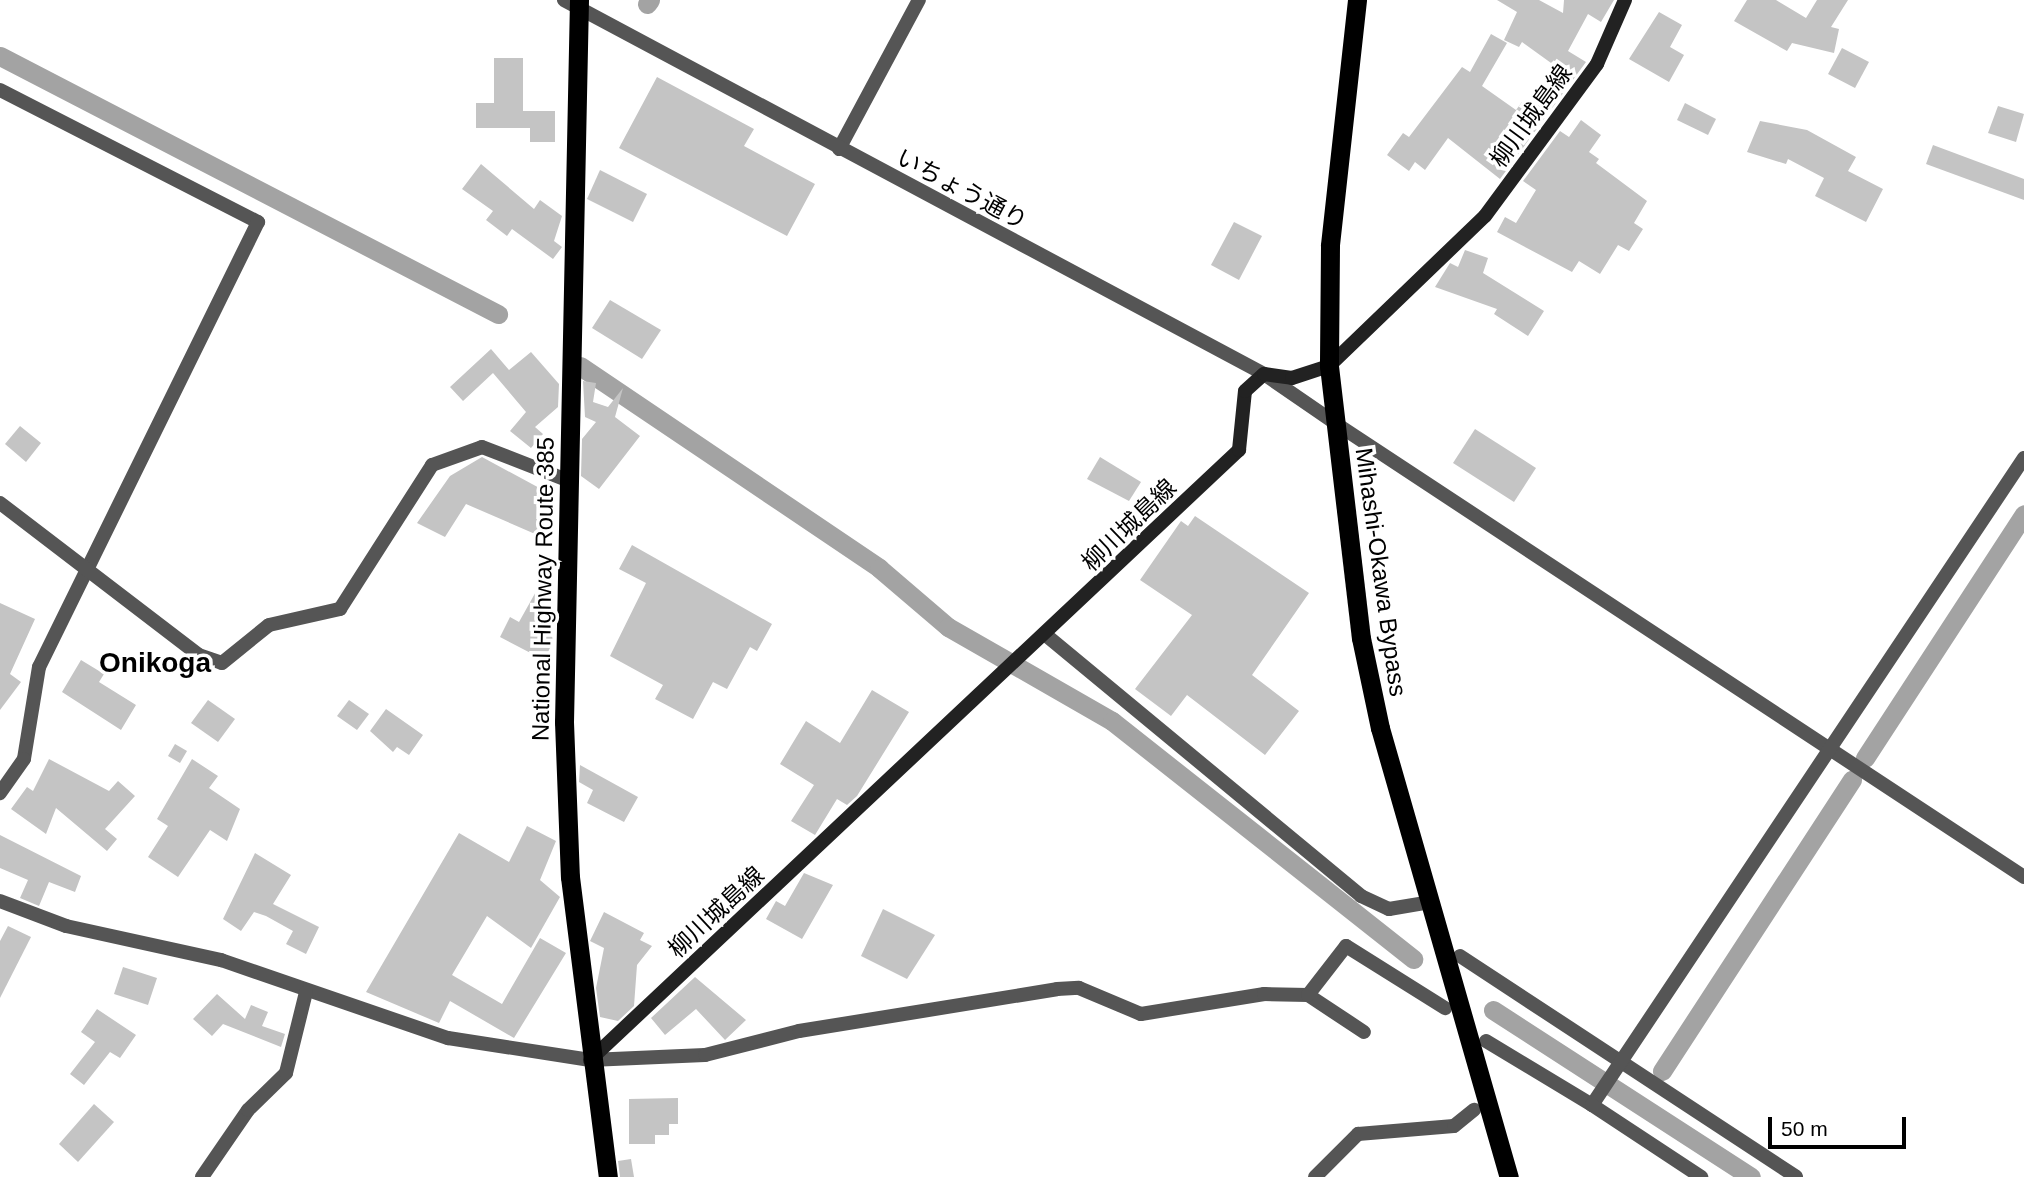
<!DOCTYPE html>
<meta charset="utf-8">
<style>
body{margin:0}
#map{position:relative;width:2024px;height:1177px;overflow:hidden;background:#fff;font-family:Helvetica,"Noto Sans JP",sans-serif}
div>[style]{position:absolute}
.canal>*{height:19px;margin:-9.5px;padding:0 9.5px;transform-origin:9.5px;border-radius:9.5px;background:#a3a3a3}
.building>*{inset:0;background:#c4c4c4}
.minor>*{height:14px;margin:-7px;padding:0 7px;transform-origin:7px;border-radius:7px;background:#555}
.tertiary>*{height:14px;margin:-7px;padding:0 7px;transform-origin:7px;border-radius:7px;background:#555}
.secondary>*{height:14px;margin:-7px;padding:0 7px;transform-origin:7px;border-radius:7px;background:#222}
.trunk>*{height:19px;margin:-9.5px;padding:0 9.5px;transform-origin:9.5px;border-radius:9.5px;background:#000}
span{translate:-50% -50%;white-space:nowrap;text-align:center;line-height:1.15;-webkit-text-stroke:7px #fff;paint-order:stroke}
.street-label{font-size:24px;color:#000}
.quarter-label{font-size:28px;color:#000;font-weight:700}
.scale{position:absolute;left:1768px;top:1117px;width:138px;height:32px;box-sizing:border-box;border:4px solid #000;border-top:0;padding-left:9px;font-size:21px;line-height:24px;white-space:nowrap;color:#000;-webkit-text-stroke:5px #fff;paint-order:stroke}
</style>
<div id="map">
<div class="canal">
<div style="left:647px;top:4px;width:5px;rotate:-53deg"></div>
<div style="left:0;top:56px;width:561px;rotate:27.39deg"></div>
<div style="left:580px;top:366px;width:361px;rotate:34deg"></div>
<div style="left:879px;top:568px;width:91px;rotate:40.5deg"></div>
<div style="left:948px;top:627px;width:189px;rotate:29.8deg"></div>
<div style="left:1112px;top:721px;width:384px;rotate:38.3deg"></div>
<div style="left:1865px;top:758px;width:291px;rotate:-56.9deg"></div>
<div style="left:1493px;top:1010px;width:307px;rotate:32.9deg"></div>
<div style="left:1662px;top:1071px;width:348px;rotate:-56.9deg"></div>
</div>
<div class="building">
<div style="clip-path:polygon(1497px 0,1539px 0,1563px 13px,1564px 0,1614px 0,1601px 22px,1588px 14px,1568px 51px,1586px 62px,1500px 179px,1448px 138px,1425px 170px,1415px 162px,1409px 171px,1387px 155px,1403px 133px,1409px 137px,1462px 67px,1470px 72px,1491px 34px,1507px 43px,1482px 86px,1516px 110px,1522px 102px,1529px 108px,1558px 68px,1522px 42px,1519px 47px,1504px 40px,1517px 12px)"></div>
<div style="clip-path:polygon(1747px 0,1776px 0,1806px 18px,1817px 0,1848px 0,1831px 27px,1839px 29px,1834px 53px,1792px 43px,1787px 51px,1734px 21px)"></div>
<div style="clip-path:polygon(1659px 12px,1682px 25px,1670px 47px,1684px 55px,1669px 82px,1629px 59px)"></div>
<div style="clip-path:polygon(1842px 48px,1869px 62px,1855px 88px,1828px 74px)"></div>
<div style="clip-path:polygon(494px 58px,523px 58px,523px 111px,555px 111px,555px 142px,530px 142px,530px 128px,476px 128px,476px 103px,494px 103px)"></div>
<div style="clip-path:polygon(657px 77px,754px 129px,744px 146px,815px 184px,787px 236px,619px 148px)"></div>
<div style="clip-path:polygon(1685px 103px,1716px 119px,1708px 135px,1677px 120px)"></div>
<div style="clip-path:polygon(1998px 106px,2024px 114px,2016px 142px,1988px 133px)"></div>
<div style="clip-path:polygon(1581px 120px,1601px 135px,1589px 152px,1599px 159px,1596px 163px,1647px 201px,1634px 223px,1643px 229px,1629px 251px,1618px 245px,1600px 274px,1579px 261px,1572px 272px,1497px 232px,1505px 217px,1516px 223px,1536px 190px,1523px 181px,1560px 131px,1569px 137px)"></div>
<div style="clip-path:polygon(1760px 121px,1807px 130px,1856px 157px,1848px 171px,1883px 189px,1866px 222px,1815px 196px,1824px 178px,1788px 159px,1786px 164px,1747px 152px)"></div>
<div style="clip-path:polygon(1933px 145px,2024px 179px,2024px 200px,1926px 164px)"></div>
<div style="clip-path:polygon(481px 164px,534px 209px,540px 200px,562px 216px,554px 241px,562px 247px,553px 259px,512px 229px,507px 236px,486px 220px,493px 211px,462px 189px)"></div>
<div style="clip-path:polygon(600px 170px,647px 194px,633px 222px,587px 199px)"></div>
<div style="clip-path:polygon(1234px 222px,1262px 236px,1239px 280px,1211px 265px)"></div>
<div style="clip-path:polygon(1465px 250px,1488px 258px,1483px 273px,1544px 311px,1528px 336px,1494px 314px,1497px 309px,1435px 287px,1450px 263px,1458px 267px)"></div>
<div style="clip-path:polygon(610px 300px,661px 330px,642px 359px,592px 328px)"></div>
<div style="clip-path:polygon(491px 349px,509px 370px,531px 352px,559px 384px,558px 407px,535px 427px,543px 434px,531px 448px,510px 431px,526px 412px,493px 373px,463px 401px,450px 387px)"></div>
<div style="clip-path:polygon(583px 381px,596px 383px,593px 402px,608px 407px,623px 388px,615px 417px,640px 436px,599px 489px,581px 476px,582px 439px,596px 422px,585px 417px)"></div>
<div style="clip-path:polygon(20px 426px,41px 443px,26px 462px,5px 444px)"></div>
<div style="clip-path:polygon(1475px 429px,1536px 468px,1514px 502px,1453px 463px)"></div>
<div style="clip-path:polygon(482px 457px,556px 497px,542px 537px,466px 504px,445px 537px,417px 523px,450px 476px)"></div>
<div style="clip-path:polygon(1100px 457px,1141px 482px,1129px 501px,1087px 479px)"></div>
<div style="clip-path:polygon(1195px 516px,1309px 593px,1252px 675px,1299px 711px,1265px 755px,1187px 695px,1171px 716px,1135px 689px,1192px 615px,1140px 580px,1181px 521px,1188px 526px)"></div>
<div style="clip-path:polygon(632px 545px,772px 624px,757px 651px,750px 647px,727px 689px,713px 682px,693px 719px,655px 699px,663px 685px,610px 656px,646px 583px,619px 569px)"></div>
<div style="clip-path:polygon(538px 588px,554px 597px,549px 616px,553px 642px,544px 660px,500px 637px,510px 617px,519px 622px)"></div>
<div style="clip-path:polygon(0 603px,35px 619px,10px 674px,21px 682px,0 710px)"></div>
<div style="clip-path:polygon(81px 660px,104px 674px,99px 682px,136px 705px,121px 730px,62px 692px)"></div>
<div style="clip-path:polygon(872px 690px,909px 712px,857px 796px,847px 805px,837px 799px,815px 835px,791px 821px,814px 785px,780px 764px,806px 721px,840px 743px)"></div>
<div style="clip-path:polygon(208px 700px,235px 719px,218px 742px,191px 723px)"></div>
<div style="clip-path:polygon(349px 700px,369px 714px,357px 730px,337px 716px)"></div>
<div style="clip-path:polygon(386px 709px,423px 735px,409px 755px,397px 747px,393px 752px,370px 731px)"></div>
<div style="clip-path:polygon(175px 744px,187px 751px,180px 763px,168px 756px)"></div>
<div style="clip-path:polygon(49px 759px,109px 791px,118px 781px,135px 796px,105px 829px,117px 839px,107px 851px,56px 808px,46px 834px,11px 809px,27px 787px,33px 791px)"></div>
<div style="clip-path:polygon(192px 759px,218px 776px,209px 788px,240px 809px,227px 841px,210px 830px,178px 877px,148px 857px,168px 826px,157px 819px)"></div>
<div style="clip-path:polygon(580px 765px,638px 797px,624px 822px,587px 803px,593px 790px,579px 782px)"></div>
<div style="clip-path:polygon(527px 826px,556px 841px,540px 880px,560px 897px,531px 948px,487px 916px,452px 975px,502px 1004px,540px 938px,566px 953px,514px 1038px,450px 1001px,439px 1023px,366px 992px,459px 833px,509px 862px)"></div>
<div style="clip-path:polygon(0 835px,81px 876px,75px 892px,49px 882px,39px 906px,20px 898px,28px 880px,0 868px)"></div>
<div style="clip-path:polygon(255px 853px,291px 875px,273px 904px,319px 927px,306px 954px,286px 944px,293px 931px,266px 916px,254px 912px,241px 931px,223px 919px)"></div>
<div style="clip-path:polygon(804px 873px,833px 885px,802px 939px,766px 919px,776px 901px,785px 906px)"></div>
<div style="clip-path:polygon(883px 909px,935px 935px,907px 979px,861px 956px)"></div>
<div style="clip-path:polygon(604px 912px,644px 933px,640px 940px,652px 946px,637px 965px,634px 1006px,618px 1021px,600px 1017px,596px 988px,604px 948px,590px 941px)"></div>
<div style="clip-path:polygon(8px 926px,31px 937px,0 998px,0 941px)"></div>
<div style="clip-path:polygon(123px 967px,157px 978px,148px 1005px,114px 994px)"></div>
<div style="clip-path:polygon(695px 977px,746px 1020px,725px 1040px,696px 1009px,665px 1035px,651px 1018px)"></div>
<div style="clip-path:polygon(217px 994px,245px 1019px,251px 1005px,268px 1012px,262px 1026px,285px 1034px,281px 1047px,223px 1024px,212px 1036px,193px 1019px)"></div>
<div style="clip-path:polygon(97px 1009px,136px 1035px,120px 1058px,110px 1052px,84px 1085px,70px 1074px,95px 1042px,81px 1032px)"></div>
<div style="clip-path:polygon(678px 1098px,678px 1124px,669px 1124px,669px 1135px,655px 1135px,655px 1144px,629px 1144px,629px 1099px)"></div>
<div style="clip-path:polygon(94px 1104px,114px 1122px,78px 1162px,59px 1144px)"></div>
<div style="clip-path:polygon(631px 1159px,634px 1177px,620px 1177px,618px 1161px)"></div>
</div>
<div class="minor">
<div style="left:0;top:90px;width:290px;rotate:27.1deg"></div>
<div style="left:258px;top:222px;width:496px;rotate:116.2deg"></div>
<div style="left:39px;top:667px;width:93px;rotate:99.3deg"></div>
<div style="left:24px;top:759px;width:42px;rotate:125.2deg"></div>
<div style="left:839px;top:149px;width:169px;rotate:-61.8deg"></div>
<div style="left:1335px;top:423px;width:825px;rotate:33.38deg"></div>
<div style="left:0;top:503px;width:250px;rotate:37.4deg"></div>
<div style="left:199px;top:655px;width:24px;rotate:19deg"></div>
<div style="left:222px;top:663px;width:60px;rotate:-39deg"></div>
<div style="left:269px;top:625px;width:73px;rotate:-12.7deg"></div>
<div style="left:340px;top:609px;width:171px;rotate:-57.4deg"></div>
<div style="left:432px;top:465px;width:53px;rotate:-19.8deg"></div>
<div style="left:482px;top:447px;width:91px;rotate:21.2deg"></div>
<div style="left:0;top:901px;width:71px;rotate:20.7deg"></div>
<div style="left:66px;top:926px;width:159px;rotate:12.4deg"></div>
<div style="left:221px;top:960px;width:240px;rotate:19deg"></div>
<div style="left:448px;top:1038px;width:144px;rotate:8.8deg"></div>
<div style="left:590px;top:1060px;width:115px;rotate:-2.5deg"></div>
<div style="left:705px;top:1055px;width:97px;rotate:-14.3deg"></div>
<div style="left:799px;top:1031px;width:261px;rotate:-9.2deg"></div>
<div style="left:1057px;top:989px;width:22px;rotate:-3deg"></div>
<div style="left:1079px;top:988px;width:67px;rotate:22.8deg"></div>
<div style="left:1141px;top:1014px;width:125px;rotate:-9.2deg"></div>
<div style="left:1264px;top:994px;width:44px;rotate:1.3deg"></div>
<div style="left:1308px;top:995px;width:67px;rotate:33.5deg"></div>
<div style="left:1460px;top:956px;width:402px;rotate:33.3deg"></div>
<div style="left:1308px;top:995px;width:62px;rotate:-52.2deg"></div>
<div style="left:1346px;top:946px;width:117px;rotate:32.1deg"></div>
<div style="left:1486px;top:1041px;width:124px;rotate:31.1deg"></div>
<div style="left:1592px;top:1105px;width:778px;rotate:-56.27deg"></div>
<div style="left:1592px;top:1105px;width:131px;rotate:33.4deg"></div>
<div style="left:202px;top:1177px;width:81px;rotate:-55.5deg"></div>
<div style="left:248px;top:1110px;width:53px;rotate:-44.2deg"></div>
<div style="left:286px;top:1073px;width:83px;rotate:-76.1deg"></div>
<div style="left:1315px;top:1177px;width:61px;rotate:-45deg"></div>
<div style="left:1358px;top:1134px;width:96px;rotate:-4.8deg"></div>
<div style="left:1454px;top:1126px;width:26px;rotate:-39deg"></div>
</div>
<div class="tertiary">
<div style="left:564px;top:0;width:794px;rotate:28.11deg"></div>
<div style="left:1264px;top:374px;width:86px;rotate:34.6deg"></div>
<div style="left:1047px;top:636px;width:408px;rotate:39.6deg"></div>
<div style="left:1361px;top:896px;width:31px;rotate:25deg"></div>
<div style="left:1389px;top:909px;width:43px;rotate:-9.5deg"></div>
</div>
<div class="secondary">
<div style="left:590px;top:1060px;width:891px;rotate:-43.23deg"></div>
<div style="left:1239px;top:450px;width:59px;rotate:-84.2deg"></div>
<div style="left:1245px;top:391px;width:25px;rotate:-42deg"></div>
<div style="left:1264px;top:374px;width:28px;rotate:8deg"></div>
<div style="left:1292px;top:378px;width:39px;rotate:-18deg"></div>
<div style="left:1329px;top:366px;width:216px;rotate:-43.9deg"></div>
<div style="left:1485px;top:216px;width:189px;rotate:-53.6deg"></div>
<div style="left:1597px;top:64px;width:70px;rotate:-66.4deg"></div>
</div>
<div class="trunk">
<div style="left:579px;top:0;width:722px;rotate:91.19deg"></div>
<div style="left:564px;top:722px;width:155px;rotate:87.8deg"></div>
<div style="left:570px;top:877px;width:302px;rotate:82.8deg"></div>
<div style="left:1357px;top:0;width:247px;rotate:96.3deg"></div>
<div style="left:1330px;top:246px;width:120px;rotate:90.5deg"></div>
<div style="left:1329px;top:366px;width:274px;rotate:83.3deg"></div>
<div style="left:1361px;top:638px;width:92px;rotate:78.1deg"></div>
<div style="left:1380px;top:728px;width:467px;rotate:74deg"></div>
</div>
<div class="street-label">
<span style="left:1531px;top:116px;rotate:-54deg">柳川城島線</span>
<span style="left:962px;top:189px;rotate:28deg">いちょう通り</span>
<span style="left:1129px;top:525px;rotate:-44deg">柳川城島線</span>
<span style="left:1381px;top:572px;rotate:82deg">Mihashi-Okawa Bypass</span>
<span style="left:543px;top:589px;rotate:-89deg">National Highway Route 385</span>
<span style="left:716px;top:912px;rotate:-43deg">柳川城島線</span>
</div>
<div class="quarter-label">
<span style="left:155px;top:663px">Onikoga</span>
</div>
<div class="scale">50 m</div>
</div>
